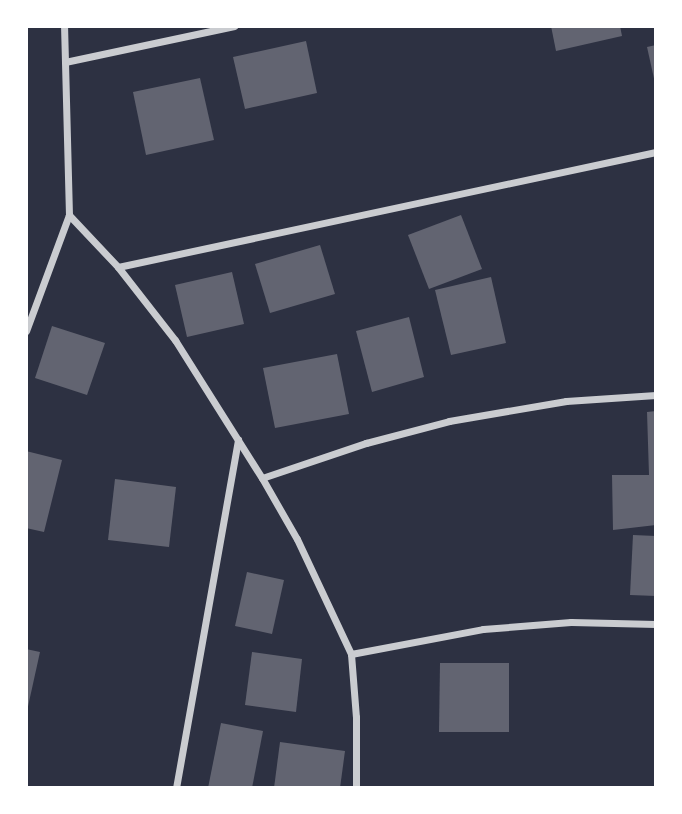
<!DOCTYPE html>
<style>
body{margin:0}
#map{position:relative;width:682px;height:814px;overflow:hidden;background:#2d3142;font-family:"Titillium Web",sans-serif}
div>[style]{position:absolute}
.building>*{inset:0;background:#626471}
.minor>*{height:7px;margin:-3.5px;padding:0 3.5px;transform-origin:3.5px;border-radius:3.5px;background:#caccd0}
span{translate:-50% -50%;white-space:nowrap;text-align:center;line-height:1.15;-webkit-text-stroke:5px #fff;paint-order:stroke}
.frame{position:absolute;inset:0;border:28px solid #fff;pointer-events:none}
</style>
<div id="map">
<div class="building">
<div style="clip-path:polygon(551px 26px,620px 26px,622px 36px,556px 51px)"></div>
<div style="clip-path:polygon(306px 41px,317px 93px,245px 109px,233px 57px)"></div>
<div style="clip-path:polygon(656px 45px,656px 83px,655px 83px,647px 47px)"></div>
<div style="clip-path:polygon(200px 78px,214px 140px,146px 155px,133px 92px)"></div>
<div style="clip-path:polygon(461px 215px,482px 269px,429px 289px,408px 235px)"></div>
<div style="clip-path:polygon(320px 245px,335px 294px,270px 313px,255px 264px)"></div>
<div style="clip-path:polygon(232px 272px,244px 324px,187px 337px,175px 285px)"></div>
<div style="clip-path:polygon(491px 277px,506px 343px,451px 355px,435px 290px)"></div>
<div style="clip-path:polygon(409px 317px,424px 377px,372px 392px,356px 331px)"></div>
<div style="clip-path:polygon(52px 326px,105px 343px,87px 395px,35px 378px)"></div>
<div style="clip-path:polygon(337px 354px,349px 414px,275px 428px,263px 368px)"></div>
<div style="clip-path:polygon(656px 411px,656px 525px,613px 530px,612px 475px,649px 475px,647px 412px)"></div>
<div style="clip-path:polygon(26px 451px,62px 460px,44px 532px,26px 528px)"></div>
<div style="clip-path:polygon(115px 479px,176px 487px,169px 547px,108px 540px)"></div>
<div style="clip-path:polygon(633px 535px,656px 536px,656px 596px,630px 595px)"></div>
<div style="clip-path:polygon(247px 572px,284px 580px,272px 634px,235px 626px)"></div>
<div style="clip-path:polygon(26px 649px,40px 652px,27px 711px,26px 711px)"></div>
<div style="clip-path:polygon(252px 652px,302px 659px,296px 712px,245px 705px)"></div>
<div style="clip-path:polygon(440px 663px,509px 663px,509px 732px,439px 732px)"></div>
<div style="clip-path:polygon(221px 723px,263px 731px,252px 788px,208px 788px)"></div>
<div style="clip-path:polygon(280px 742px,345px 751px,340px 788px,274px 788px)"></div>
</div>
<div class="minor">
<div style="left:65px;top:62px;width:173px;rotate:-12deg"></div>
<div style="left:69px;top:215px;width:71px;rotate:46.7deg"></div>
<div style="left:118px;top:267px;width:93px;rotate:52deg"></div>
<div style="left:175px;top:340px;width:163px;rotate:57.8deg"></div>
<div style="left:262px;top:478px;width:70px;rotate:60.2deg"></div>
<div style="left:297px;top:539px;width:127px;rotate:64.8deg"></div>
<div style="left:351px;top:654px;width:63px;rotate:85.5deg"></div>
<div style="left:356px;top:717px;width:71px;rotate:90deg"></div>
<div style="left:118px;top:267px;width:550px;rotate:-12.07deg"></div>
<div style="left:26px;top:331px;width:124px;rotate:-69.7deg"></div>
<div style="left:69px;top:215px;width:189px;rotate:-91.5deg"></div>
<div style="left:262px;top:478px;width:110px;rotate:-18.6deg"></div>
<div style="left:366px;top:443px;width:86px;rotate:-14.8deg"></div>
<div style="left:449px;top:421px;width:119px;rotate:-9.7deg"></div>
<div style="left:566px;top:401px;width:90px;rotate:-3.8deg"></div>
<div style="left:351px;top:654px;width:134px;rotate:-10.7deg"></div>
<div style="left:483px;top:629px;width:88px;rotate:-4.5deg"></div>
<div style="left:571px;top:622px;width:85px;rotate:1.3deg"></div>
<div style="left:176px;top:788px;width:354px;rotate:-79.9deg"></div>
</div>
<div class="frame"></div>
</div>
